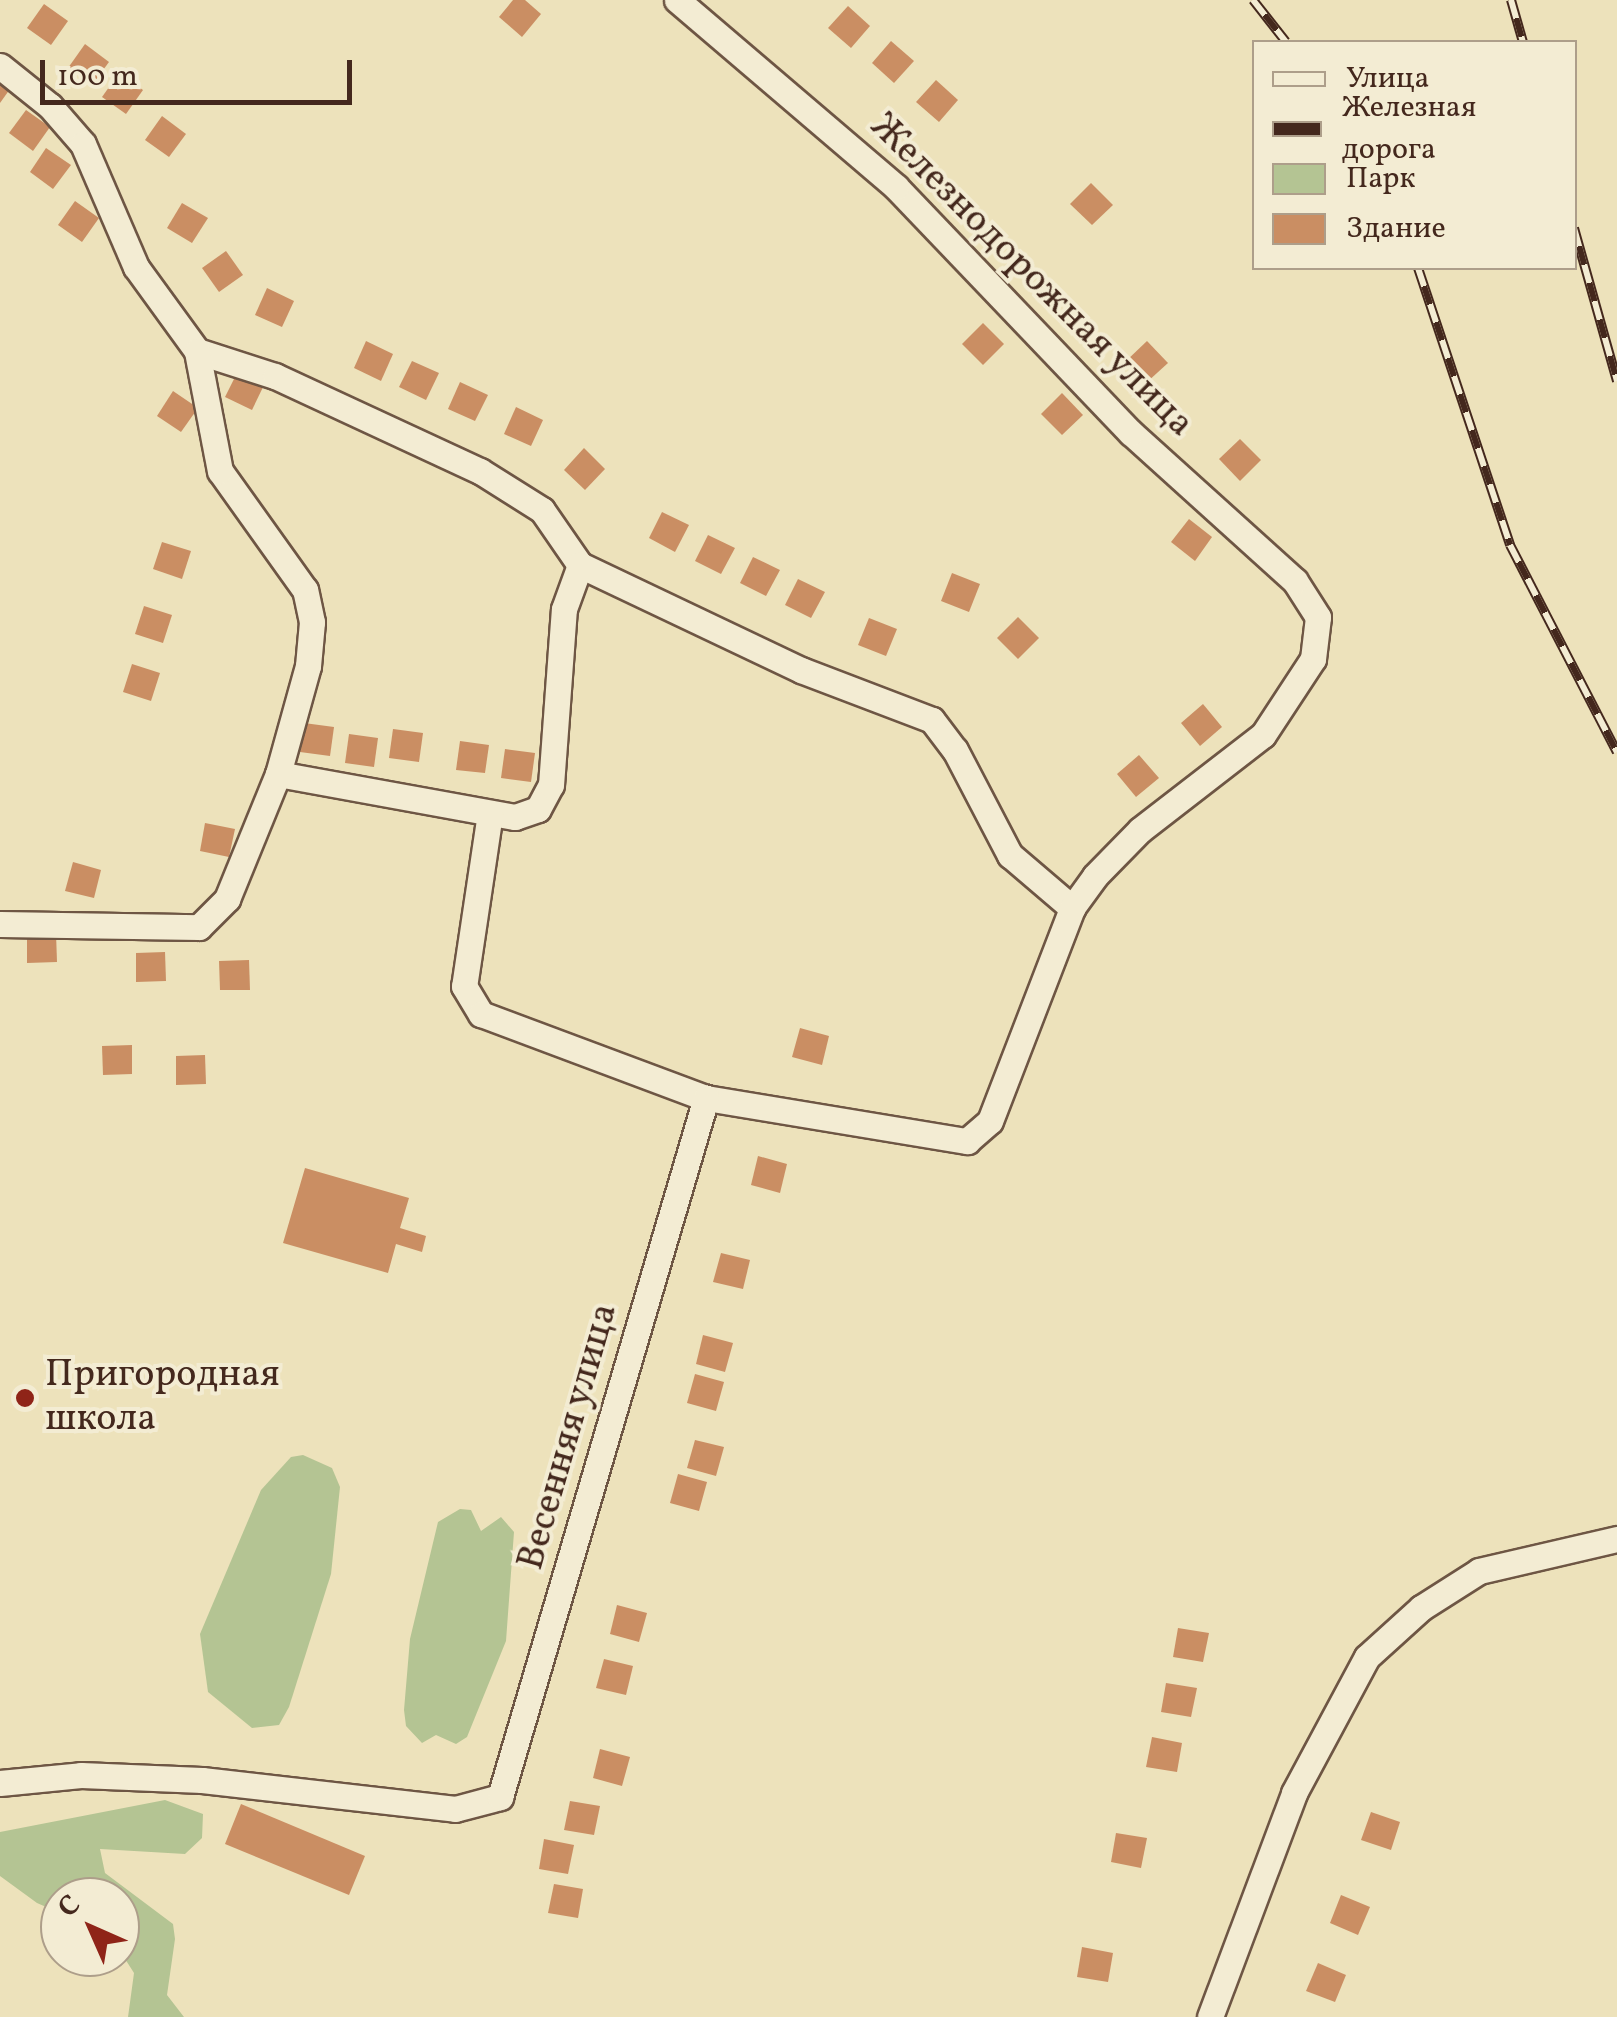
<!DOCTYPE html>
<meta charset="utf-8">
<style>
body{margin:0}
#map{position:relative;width:1617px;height:2017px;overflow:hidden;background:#ede2bb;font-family:Vollkorn,serif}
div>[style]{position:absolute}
.green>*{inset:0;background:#b4c493}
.building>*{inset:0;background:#ca8e63}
.roads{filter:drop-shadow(2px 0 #6e5644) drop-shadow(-2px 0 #6e5644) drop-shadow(0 2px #6e5644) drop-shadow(0 -2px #6e5644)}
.street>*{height:25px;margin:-12.5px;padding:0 12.5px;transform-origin:12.5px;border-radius:12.5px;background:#f3ecd3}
.rail>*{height:10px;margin-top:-5px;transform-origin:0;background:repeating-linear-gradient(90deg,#f3ecd3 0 19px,#44281d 0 38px);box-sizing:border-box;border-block:2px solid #44281d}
.dots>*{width:28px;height:28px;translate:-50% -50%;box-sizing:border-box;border:5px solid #f3ecd3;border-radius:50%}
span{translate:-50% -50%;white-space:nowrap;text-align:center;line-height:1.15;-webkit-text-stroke:8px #f3ecd3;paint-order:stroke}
.street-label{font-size:38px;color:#44281d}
.poi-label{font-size:38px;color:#44281d}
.left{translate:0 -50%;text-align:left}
.legend{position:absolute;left:1252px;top:40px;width:325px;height:230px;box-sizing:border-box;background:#f3ecd3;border:2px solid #ad9e8a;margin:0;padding:12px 18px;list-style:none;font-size:30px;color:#44281d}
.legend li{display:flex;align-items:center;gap:20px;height:50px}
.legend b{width:50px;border:2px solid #ad9e8a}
.north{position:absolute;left:40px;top:1877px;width:100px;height:100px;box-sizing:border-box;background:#f3ecd3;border:2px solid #ad9e8a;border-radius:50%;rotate:315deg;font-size:28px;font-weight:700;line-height:40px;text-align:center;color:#44281d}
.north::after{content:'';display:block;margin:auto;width:35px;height:45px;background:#8f2418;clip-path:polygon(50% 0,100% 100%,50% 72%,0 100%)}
.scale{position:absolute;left:40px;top:60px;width:312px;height:45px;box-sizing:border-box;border:5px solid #44281d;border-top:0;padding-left:12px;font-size:30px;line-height:35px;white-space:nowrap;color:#44281d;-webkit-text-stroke:8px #f3ecd3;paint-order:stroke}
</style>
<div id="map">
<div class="green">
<div style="clip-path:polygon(303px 1455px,332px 1468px,340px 1487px,331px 1574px,289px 1707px,279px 1725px,252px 1728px,208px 1692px,200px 1634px,261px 1490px,291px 1457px)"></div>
<div style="clip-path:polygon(460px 1509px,471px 1510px,481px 1531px,501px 1517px,514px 1532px,506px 1641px,467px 1737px,456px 1744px,436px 1735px,422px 1743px,406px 1726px,404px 1710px,410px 1639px,438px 1522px)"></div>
<div style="clip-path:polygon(165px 1800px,203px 1814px,202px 1838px,185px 1854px,100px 1849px,105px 1873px,173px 1924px,175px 1939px,167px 1995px,184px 2017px,128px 2017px,134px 1973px,120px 1951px,120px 1897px,60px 1897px,60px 1913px,37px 1903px,0 1876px,0 1832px)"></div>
</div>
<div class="building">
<div style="clip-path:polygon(513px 0,525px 0,541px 14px,522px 37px,499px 17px)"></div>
<div style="clip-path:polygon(44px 4px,68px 21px,51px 45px,27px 28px)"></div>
<div style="clip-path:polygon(848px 6px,870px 26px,851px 48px,828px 28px)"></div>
<div style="clip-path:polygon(891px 41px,914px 61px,894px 83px,872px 63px)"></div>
<div style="clip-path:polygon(85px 44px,109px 62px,92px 85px,68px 68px)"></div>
<div style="clip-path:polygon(119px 73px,143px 90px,126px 114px,102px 97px)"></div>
<div style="clip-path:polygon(936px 80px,958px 100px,939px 122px,916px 102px)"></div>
<div style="clip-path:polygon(0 82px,10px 89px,0 103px)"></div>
<div style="clip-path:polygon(26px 110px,50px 127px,33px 151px,9px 133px)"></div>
<div style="clip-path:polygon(162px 116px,186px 134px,169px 157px,145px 140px)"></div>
<div style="clip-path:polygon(46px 148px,71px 165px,53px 189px,30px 172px)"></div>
<div style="clip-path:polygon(1091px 183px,1113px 205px,1092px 225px,1070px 204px)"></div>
<div style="clip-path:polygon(75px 201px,99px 218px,82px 242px,58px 225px)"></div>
<div style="clip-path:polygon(182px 203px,208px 218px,192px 243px,167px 228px)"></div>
<div style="clip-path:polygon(226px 251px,243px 275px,219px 292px,202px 268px)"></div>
<div style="clip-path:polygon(267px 288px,294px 301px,282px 327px,255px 315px)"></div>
<div style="clip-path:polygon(983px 323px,1004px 344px,983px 365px,962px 344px)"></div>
<div style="clip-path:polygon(366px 341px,393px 354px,381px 381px,354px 368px)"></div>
<div style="clip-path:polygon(1147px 341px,1168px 363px,1146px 383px,1125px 362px)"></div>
<div style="clip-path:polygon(412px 361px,439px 373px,426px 400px,399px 387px)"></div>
<div style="clip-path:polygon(238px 371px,265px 383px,252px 410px,225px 397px)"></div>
<div style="clip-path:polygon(460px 382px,488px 395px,475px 421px,448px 409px)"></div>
<div style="clip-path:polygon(173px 391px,198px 408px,181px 432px,157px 416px)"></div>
<div style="clip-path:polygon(1062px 393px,1083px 415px,1062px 435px,1041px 414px)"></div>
<div style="clip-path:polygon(516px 407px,543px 420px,531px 446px,504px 434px)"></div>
<div style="clip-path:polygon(1240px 439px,1261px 460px,1240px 481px,1219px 459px)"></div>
<div style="clip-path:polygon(584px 448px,605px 469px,585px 490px,564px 470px)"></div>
<div style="clip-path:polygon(662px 512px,689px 525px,675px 552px,649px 538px)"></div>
<div style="clip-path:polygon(1189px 519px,1212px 537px,1195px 561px,1171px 542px)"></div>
<div style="clip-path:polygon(708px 535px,735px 548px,721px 574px,695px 561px)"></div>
<div style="clip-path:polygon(162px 542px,191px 551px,182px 579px,153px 569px)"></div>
<div style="clip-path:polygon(753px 557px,780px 570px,766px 596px,740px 583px)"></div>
<div style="clip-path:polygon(952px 573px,980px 584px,969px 612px,941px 601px)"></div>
<div style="clip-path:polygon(798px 579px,825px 592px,811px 618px,785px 605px)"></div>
<div style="clip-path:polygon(144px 606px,172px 615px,163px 643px,135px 634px)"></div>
<div style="clip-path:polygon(1018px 617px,1039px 638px,1018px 659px,997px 638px)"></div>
<div style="clip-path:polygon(869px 618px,897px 629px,886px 656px,858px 645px)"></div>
<div style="clip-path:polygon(132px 664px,160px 673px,151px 701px,123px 692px)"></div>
<div style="clip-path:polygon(1203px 704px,1222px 727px,1200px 746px,1181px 723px)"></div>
<div style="clip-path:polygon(304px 723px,334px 727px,330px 756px,300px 752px)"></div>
<div style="clip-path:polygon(393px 729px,423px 733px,419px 762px,389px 758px)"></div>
<div style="clip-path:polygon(349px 734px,378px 738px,374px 767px,345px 763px)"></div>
<div style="clip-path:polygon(460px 741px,489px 745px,485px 773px,456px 770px)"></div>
<div style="clip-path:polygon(505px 749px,535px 753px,531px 782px,501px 778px)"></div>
<div style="clip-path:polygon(1139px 755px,1159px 778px,1136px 797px,1117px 774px)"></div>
<div style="clip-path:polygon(205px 823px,235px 829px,229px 857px,200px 851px)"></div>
<div style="clip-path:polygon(73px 862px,101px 870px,94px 898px,65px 891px)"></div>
<div style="clip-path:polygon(56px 933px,57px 962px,27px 963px,27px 934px)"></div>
<div style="clip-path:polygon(165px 952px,166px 981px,136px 982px,136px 953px)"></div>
<div style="clip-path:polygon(249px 960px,250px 990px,220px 990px,219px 961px)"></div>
<div style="clip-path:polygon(800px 1028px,829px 1036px,822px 1065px,792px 1057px)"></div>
<div style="clip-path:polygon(132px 1045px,132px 1074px,103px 1075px,102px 1046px)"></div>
<div style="clip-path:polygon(205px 1055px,206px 1084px,176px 1085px,176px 1056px)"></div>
<div style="clip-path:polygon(758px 1156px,787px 1164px,780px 1193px,751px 1185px)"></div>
<div style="clip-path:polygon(305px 1168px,409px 1198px,400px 1228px,426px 1236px,422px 1252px,396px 1244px,388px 1273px,283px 1243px)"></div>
<div style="clip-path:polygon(721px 1253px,750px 1260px,743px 1289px,713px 1282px)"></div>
<div style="clip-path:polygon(703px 1335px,733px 1343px,725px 1372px,696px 1364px)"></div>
<div style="clip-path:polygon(695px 1374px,724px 1382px,716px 1411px,687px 1403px)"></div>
<div style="clip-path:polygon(695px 1440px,724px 1447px,716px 1476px,687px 1468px)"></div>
<div style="clip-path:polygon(678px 1474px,707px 1482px,699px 1511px,670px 1503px)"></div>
<div style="clip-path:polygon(617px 1605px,647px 1613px,639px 1642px,610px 1634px)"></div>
<div style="clip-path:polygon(1178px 1628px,1209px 1633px,1203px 1662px,1173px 1657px)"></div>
<div style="clip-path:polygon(604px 1659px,633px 1666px,626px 1695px,596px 1688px)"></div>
<div style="clip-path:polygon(1166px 1683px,1197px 1688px,1191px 1717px,1161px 1712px)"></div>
<div style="clip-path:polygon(1152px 1737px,1182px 1743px,1177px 1772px,1146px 1767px)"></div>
<div style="clip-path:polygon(600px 1749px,630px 1757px,622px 1786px,593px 1778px)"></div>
<div style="clip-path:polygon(570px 1801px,600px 1806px,594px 1835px,564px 1830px)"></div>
<div style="clip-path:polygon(241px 1804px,365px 1856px,349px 1895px,225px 1844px)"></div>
<div style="clip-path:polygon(1371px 1812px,1400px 1822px,1391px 1850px,1361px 1840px)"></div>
<div style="clip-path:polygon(1116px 1833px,1147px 1838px,1141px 1868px,1111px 1862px)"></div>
<div style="clip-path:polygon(544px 1839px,574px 1845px,568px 1874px,539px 1869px)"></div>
<div style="clip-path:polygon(554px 1884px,583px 1889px,578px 1918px,548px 1913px)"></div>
<div style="clip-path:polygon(1341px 1895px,1370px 1907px,1358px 1935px,1330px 1923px)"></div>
<div style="clip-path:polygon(1082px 1947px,1113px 1953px,1108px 1982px,1077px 1977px)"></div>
<div style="clip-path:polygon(1318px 1963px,1346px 1975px,1335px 2002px,1306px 1991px)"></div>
</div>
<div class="roads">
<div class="street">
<div style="left:0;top:66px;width:64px;rotate:38.7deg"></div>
<div style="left:50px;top:106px;width:50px;rotate:49deg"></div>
<div style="left:83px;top:144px;width:134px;rotate:66.7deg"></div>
<div style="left:136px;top:267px;width:104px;rotate:54deg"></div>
<div style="left:197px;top:351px;width:82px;rotate:17.8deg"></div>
<div style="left:275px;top:376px;width:226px;rotate:24.9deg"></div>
<div style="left:480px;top:471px;width:73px;rotate:32.2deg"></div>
<div style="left:542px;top:510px;width:67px;rotate:55.4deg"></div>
<div style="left:580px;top:565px;width:245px;rotate:25.4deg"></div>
<div style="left:801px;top:670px;width:140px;rotate:20.9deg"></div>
<div style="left:932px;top:720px;width:38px;rotate:53deg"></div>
<div style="left:955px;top:750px;width:119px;rotate:62.4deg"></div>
<div style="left:1010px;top:855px;width:82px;rotate:40.5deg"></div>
<div style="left:278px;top:774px;width:241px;rotate:10.3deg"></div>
<div style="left:515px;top:817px;width:24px;rotate:-19deg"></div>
<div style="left:538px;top:809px;width:27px;rotate:-62deg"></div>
<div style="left:551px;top:785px;width:176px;rotate:-85.8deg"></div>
<div style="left:564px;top:609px;width:47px;rotate:-70deg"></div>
<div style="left:490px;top:813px;width:175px;rotate:98.5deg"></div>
<div style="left:464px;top:986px;width:33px;rotate:59deg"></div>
<div style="left:481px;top:1014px;width:240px;rotate:20.5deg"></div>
<div style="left:706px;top:1098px;width:265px;rotate:9.4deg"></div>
<div style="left:967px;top:1141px;width:30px;rotate:-41deg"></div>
<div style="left:990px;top:1121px;width:228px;rotate:-68.9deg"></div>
<div style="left:1072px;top:908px;width:39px;rotate:-54deg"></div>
<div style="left:1095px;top:876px;width:64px;rotate:-45.6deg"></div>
<div style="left:1140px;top:830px;width:155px;rotate:-37.7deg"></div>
<div style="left:1263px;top:735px;width:91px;rotate:-56.7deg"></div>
<div style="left:1313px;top:659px;width:42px;rotate:-83.2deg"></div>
<div style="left:1318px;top:617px;width:43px;rotate:-122.6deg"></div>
<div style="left:1295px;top:581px;width:221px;rotate:-137.9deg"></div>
<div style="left:1131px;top:433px;width:340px;rotate:-133.7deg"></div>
<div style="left:896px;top:187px;width:288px;rotate:-139.5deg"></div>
<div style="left:0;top:924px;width:199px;rotate:0.9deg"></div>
<div style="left:199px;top:927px;width:40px;rotate:-45deg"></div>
<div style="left:227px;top:899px;width:135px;rotate:-67.8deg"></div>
<div style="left:278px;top:774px;width:112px;rotate:-74.5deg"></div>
<div style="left:308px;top:666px;width:44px;rotate:-84.8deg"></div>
<div style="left:312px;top:622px;width:33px;rotate:-102deg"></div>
<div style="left:305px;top:590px;width:146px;rotate:-125.5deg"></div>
<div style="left:220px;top:471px;width:122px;rotate:-100.9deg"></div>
<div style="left:0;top:1783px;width:81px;rotate:-5.6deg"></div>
<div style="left:81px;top:1775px;width:121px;rotate:2.4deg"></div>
<div style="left:202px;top:1780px;width:255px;rotate:6.5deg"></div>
<div style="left:455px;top:1809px;width:47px;rotate:-14.9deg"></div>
<div style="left:500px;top:1797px;width:729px;rotate:-73.58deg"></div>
<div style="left:1210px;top:2017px;width:239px;rotate:-69.4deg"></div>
<div style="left:1294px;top:1793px;width:154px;rotate:-61.8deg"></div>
<div style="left:1367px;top:1657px;width:73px;rotate:-42.2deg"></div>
<div style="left:1421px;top:1608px;width:69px;rotate:-32.5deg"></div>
<div style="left:1479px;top:1571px;width:142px;rotate:-13.1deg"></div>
</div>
</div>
<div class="rail">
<div style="left:1253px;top:0;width:53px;rotate:51.8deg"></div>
<div style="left:1511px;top:0;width:44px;rotate:74.1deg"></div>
<div style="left:1574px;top:228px;width:159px;rotate:74.3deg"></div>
<div style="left:1418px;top:268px;width:292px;rotate:71.6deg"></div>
<div style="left:1510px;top:545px;width:233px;rotate:62.7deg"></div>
</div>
<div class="dots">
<div style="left:25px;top:1398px;background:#8f2418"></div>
</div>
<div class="street-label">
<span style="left:1031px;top:276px;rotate:45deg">Железнодорожная улица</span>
<span style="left:569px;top:1437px;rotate:-74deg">Весенняя улица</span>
</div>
<div class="poi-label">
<span class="left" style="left:45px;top:1398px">Пригородная<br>школа</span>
</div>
<ul class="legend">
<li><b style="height:12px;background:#f3ecd3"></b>Улица</li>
<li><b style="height:12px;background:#44281d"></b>Железная дорога</li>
<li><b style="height:28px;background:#b4c493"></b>Парк</li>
<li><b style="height:28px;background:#ca8e63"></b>Здание</li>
</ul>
<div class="north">С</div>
<div class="scale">100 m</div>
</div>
